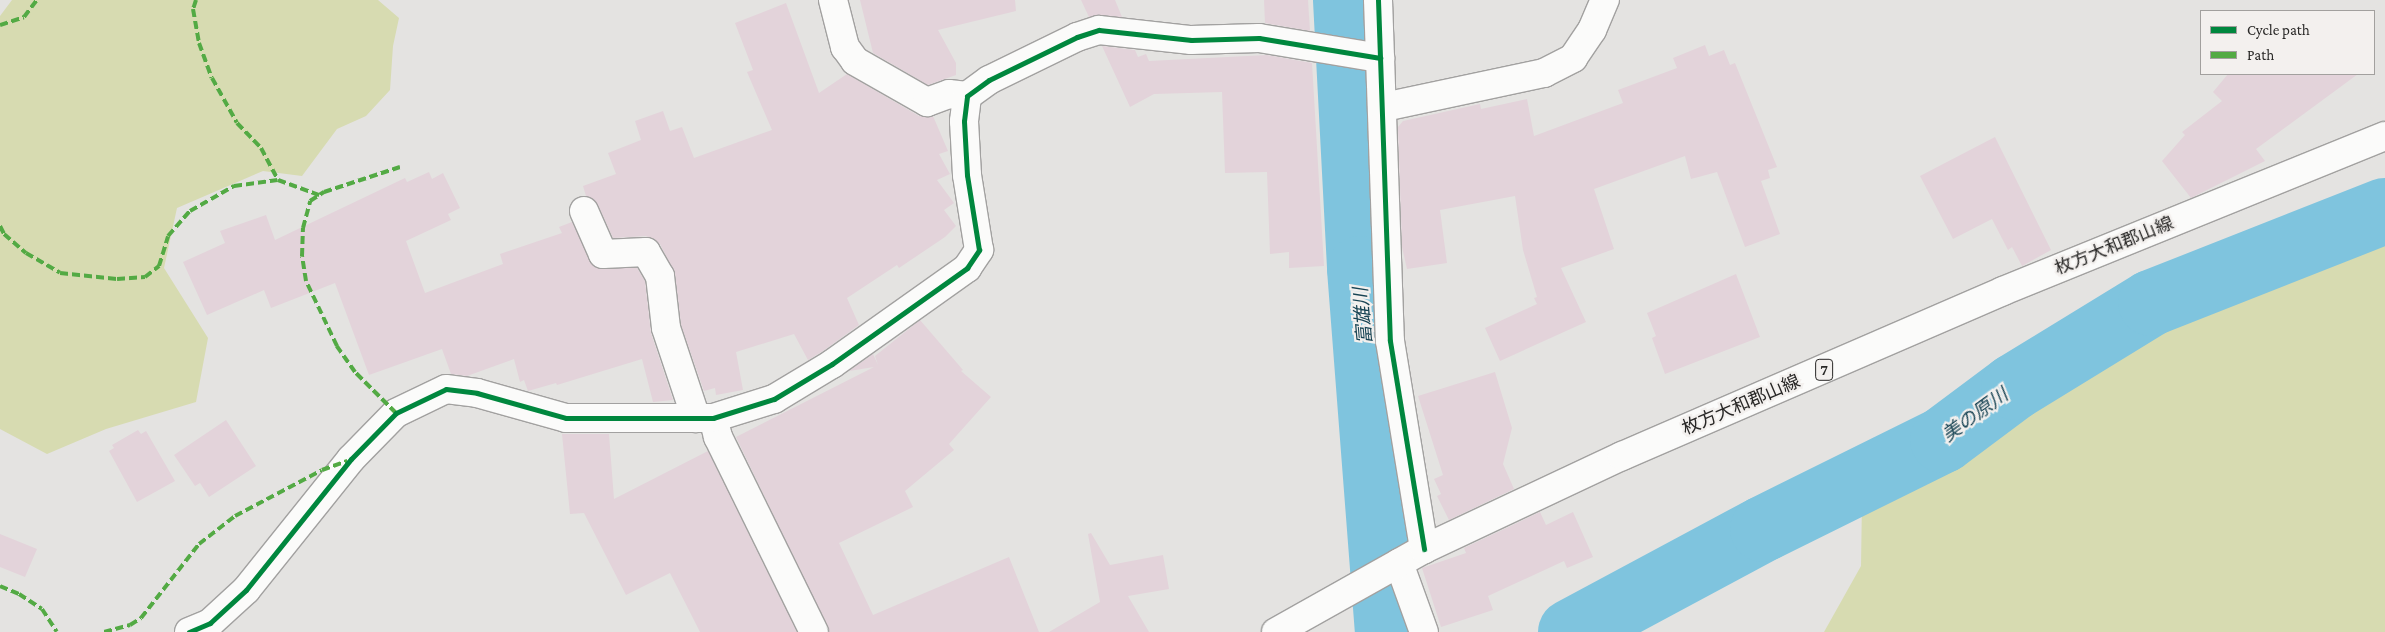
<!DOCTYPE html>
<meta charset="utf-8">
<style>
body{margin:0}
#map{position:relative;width:2385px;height:632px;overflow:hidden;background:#e4e3e1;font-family:"Crimson Pro","Noto Sans JP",serif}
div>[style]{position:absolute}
.green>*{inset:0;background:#d7dbb1}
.river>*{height:66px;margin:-33px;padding:0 33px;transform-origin:33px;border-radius:33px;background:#7fc4de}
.building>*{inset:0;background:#e3d3da}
.roads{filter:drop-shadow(1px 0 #a2a1a0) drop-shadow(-1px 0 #a2a1a0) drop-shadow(0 1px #a2a1a0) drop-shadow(0 -1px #a2a1a0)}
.minor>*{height:28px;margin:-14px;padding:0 14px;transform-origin:14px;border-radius:14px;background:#fbfbfa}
.major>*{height:28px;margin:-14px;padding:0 14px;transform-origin:14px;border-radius:14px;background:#fbfbfa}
.quiet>*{height:4px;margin-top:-2px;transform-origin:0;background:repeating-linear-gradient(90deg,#53aa44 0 8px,transparent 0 12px)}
.cycleway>*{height:5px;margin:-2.5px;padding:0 2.5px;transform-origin:2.5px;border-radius:2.5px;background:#00873e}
span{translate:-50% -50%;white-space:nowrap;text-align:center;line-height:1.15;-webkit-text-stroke:4.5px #f3f0ee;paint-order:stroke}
.shield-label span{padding:1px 4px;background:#f3f0ee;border:1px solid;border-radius:4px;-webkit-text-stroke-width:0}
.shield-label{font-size:16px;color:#282726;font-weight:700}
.street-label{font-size:18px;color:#282726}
.water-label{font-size:19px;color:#184454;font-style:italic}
.legend{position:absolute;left:2200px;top:10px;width:175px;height:65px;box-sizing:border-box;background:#f3f0ee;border:1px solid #a2a09e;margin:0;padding:6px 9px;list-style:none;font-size:15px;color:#282726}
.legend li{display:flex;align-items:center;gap:10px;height:25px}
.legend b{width:25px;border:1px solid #a2a09e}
</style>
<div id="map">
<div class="green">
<div style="clip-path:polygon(12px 0,378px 0,399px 18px,393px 46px,390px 90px,366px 116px,337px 129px,302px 176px,263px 171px,177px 208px,164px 268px,208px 338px,196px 402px,106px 429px,47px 454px,0 429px,0 16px)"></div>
<div style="clip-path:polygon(2385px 223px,2385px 632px,1824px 632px,1861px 566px,1862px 500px,1931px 461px,2098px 345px,2192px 295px)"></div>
</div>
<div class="river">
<div style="left:1346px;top:0;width:269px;rotate:87deg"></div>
<div style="left:1360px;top:269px;width:364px;rotate:85.6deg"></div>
<div style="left:1571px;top:632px;width:218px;rotate:-28.2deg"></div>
<div style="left:1763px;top:529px;width:201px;rotate:-26.3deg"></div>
<div style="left:1943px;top:440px;width:89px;rotate:-36.7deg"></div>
<div style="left:2014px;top:387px;width:161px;rotate:-31.5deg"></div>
<div style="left:2151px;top:303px;width:251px;rotate:-21.5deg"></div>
</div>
<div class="building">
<div style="clip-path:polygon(860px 0,1015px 0,1016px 11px,938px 30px,956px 63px,956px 75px,928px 85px,873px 53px)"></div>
<div style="clip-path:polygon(1081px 0,1115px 0,1122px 17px,1089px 17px)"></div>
<div style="clip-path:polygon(1264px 0,1308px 0,1310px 31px,1265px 23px)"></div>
<div style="clip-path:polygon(786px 3px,819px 93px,847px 74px,919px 116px,933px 116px,948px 151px,939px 154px,950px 174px,937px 180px,954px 203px,944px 210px,956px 226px,945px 237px,899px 268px,897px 265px,847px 298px,859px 325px,823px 351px,808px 360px,794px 334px,736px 352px,743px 390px,716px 395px,715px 388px,704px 391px,681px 325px,675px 274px,660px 244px,646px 236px,613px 238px,598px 205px,586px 196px,583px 186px,616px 174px,608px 153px,641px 140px,635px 121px,663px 111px,670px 131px,682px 127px,694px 158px,772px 130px,747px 72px,753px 70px,735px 23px)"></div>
<div style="clip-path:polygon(1705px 45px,1709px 56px,1724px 50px,1730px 65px,1735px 63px,1777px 167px,1768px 170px,1770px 178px,1761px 181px,1780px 234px,1745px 247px,1717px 172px,1691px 179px,1685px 156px,1594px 189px,1614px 249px,1561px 268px,1586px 322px,1500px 361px,1485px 328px,1537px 304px,1534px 298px,1537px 297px,1523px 250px,1515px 196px,1440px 210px,1447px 263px,1407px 269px,1402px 247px,1398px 127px,1403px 121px,1480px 104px,1481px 109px,1527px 99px,1534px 136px,1623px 103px,1618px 90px,1677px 68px,1673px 58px)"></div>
<div style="clip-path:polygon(1102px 46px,1135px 50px,1138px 57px,1146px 54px,1149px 61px,1267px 55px,1312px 63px,1324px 266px,1289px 268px,1289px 252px,1270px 254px,1267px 172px,1225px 173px,1222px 92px,1154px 94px,1130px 107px)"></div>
<div style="clip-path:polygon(2228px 74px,2358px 74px,2256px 149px,2265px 161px,2191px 198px,2162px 161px,2185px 135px,2182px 132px,2222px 101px,2213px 92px)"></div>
<div style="clip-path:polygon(1995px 137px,2051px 250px,2022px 266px,2012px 247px,2008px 250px,1992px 219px,1953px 239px,1920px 176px)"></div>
<div style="clip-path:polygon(429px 172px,432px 179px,443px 173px,460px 208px,448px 214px,451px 220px,406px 241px,425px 293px,503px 264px,500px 254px,562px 233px,559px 227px,572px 222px,594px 267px,637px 268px,645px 281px,651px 333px,673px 400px,653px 402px,642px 359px,557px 385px,556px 383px,528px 391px,524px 380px,520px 382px,514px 359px,467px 376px,451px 374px,442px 349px,369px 375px,335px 283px,271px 308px,264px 290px,207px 315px,183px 262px,225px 243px,220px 231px,266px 215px,275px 240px,405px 178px,407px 182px)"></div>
<div style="clip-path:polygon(1736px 274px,1760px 337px,1665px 374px,1652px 338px,1656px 336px,1647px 313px)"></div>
<div style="clip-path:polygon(920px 320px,963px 370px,961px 371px,991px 397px,949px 444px,954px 450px,905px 491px,913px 507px,839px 543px,873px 615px,1009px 557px,1039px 632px,829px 632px,736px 437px,874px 367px,849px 371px,873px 354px,878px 365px,875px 356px)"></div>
<div style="clip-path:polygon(1495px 372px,1512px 428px,1503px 464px,1514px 489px,1449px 520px,1437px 496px,1441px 494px,1434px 479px,1443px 475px,1418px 396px)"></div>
<div style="clip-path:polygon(226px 420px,256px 466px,209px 497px,200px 483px,195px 486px,174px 455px)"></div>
<div style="clip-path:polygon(138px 430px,141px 434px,146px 431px,175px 481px,137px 502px,109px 451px,114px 448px,112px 445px)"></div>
<div style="clip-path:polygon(562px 434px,609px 434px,614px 499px,708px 451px,797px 632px,700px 632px,670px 573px,626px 595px,584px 513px,570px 514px)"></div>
<div style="clip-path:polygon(1540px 512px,1546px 525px,1573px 512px,1593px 557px,1567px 568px,1564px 561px,1488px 596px,1493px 610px,1441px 627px,1422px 568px,1466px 553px,1464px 548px)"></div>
<div style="clip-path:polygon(1091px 533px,1110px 565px,1163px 555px,1169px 589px,1128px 596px,1149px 632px,1049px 632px,1100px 602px,1088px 534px)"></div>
<div style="clip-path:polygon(0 534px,37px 549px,25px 577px,0 567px)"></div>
</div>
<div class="roads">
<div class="minor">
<div style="left:833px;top:0;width:49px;rotate:75.7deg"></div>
<div style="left:845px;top:47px;width:17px;rotate:54deg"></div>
<div style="left:855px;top:61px;width:83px;rotate:29.7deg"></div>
<div style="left:927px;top:102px;width:23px;rotate:-20deg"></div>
<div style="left:949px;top:94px;width:18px;rotate:6deg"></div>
<div style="left:1378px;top:0;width:341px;rotate:88deg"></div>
<div style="left:1390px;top:341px;width:211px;rotate:80.7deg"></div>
<div style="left:1384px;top:107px;width:164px;rotate:-12deg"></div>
<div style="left:1544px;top:73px;width:33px;rotate:-27deg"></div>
<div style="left:1573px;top:58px;width:34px;rotate:-56deg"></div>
<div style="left:1592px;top:30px;width:33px;rotate:-67deg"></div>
<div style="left:584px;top:211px;width:47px;rotate:66.2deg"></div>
<div style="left:603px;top:254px;width:43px;rotate:-2.7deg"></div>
<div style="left:646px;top:252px;width:28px;rotate:60deg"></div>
<div style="left:660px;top:276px;width:52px;rotate:83.4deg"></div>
<div style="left:666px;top:328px;width:95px;rotate:71.6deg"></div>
<div style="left:713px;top:418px;width:20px;rotate:75deg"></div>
<div style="left:718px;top:437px;width:217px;rotate:63.8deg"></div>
<div style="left:1399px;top:563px;width:73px;rotate:70.1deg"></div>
<div style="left:189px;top:632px;width:23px;rotate:-23deg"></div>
<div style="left:210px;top:623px;width:49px;rotate:-42.5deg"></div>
<div style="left:246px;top:590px;width:168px;rotate:-51.3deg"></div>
<div style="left:351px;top:459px;width:64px;rotate:-45.6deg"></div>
<div style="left:396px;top:413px;width:55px;rotate:-25.6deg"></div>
<div style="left:446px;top:389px;width:31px;rotate:7deg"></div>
<div style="left:477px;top:393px;width:92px;rotate:15.7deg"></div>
<div style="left:566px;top:418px;width:147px"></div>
<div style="left:713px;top:418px;width:64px;rotate:-17.3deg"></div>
<div style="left:774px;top:399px;width:68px;rotate:-31.1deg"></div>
<div style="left:832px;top:364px;width:166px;rotate:-35.4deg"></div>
<div style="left:967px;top:268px;width:22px;rotate:-56deg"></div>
<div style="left:979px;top:250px;width:76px;rotate:-99.1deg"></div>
<div style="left:967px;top:175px;width:54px;rotate:-93.2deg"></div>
<div style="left:964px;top:121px;width:25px;rotate:-83deg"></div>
<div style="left:967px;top:96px;width:27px;rotate:-36deg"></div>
<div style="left:989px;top:80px;width:98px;rotate:-26deg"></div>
<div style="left:1077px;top:37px;width:23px;rotate:-18deg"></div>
<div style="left:1099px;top:30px;width:93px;rotate:6.2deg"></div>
<div style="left:1191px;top:40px;width:68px;rotate:-1.7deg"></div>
<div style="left:1259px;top:38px;width:123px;rotate:9.4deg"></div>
</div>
<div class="major">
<div style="left:1276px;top:632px;width:170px;rotate:-29.3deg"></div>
<div style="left:1424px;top:549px;width:219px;rotate:-25.2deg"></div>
<div style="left:1622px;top:456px;width:415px;rotate:-23.4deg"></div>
<div style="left:2003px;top:291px;width:412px;rotate:-22.1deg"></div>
</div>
</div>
<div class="quiet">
<div style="left:196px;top:0;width:9px;rotate:108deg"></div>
<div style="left:193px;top:9px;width:35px;rotate:80deg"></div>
<div style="left:199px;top:43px;width:37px;rotate:70deg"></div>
<div style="left:212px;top:78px;width:51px;rotate:60.9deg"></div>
<div style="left:237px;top:123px;width:35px;rotate:46deg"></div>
<div style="left:261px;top:148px;width:36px;rotate:62deg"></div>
<div style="left:0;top:25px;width:25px;rotate:-18deg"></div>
<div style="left:24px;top:17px;width:21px;rotate:-53deg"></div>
<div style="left:0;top:226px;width:9px;rotate:63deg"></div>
<div style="left:4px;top:234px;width:29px;rotate:41deg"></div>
<div style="left:26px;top:253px;width:39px;rotate:30deg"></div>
<div style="left:60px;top:273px;width:57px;rotate:6deg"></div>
<div style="left:117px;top:279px;width:28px;rotate:-4deg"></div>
<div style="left:145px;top:277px;width:18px;rotate:-38deg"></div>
<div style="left:159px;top:266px;width:31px;rotate:-73deg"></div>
<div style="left:168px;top:236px;width:33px;rotate:-49deg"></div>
<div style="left:190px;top:211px;width:51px;rotate:-29.6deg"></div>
<div style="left:234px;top:186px;width:44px;rotate:-7.8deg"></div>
<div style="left:278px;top:180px;width:44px;rotate:20.1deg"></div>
<div style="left:396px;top:413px;width:58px;rotate:-135deg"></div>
<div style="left:355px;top:372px;width:32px;rotate:-125deg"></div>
<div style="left:337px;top:346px;width:72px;rotate:-115.5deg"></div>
<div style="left:306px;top:281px;width:25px;rotate:-99deg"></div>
<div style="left:302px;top:256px;width:28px;rotate:-88deg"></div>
<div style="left:303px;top:228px;width:28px;rotate:-75deg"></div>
<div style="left:310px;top:201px;width:17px;rotate:-33deg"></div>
<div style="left:324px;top:192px;width:80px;rotate:-18.2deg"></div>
<div style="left:0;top:586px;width:21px;rotate:23deg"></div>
<div style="left:19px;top:594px;width:27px;rotate:33deg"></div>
<div style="left:42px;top:609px;width:27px;rotate:57deg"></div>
<div style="left:104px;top:632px;width:27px;rotate:-15deg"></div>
<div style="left:130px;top:625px;width:13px;rotate:-32deg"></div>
<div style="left:141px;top:618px;width:94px;rotate:-51.9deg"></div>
<div style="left:199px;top:544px;width:46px;rotate:-37.9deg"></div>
<div style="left:235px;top:516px;width:98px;rotate:-27.9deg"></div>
<div style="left:322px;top:470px;width:27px;rotate:-20deg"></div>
</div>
<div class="cycleway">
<div style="left:1378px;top:0;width:341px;rotate:88deg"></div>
<div style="left:1390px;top:341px;width:211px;rotate:80.7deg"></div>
<div style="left:189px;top:632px;width:23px;rotate:-23deg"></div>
<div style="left:210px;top:623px;width:49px;rotate:-42.5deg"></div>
<div style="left:246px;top:590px;width:168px;rotate:-51.3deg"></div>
<div style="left:351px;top:459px;width:64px;rotate:-45.6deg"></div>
<div style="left:396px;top:413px;width:55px;rotate:-25.6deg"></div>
<div style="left:446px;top:389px;width:31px;rotate:7deg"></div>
<div style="left:477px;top:393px;width:92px;rotate:15.7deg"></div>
<div style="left:566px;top:418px;width:147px"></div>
<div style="left:713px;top:418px;width:64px;rotate:-17.3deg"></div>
<div style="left:774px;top:399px;width:68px;rotate:-31.1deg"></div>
<div style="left:832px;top:364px;width:166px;rotate:-35.4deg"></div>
<div style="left:967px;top:268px;width:22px;rotate:-56deg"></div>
<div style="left:979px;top:250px;width:76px;rotate:-99.1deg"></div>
<div style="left:967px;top:175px;width:54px;rotate:-93.2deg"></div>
<div style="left:964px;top:121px;width:25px;rotate:-83deg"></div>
<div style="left:967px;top:96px;width:27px;rotate:-36deg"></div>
<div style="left:989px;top:80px;width:98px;rotate:-26deg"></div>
<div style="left:1077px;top:37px;width:23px;rotate:-18deg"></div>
<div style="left:1099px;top:30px;width:93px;rotate:6.2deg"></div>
<div style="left:1191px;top:40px;width:68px;rotate:-1.7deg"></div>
<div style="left:1259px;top:38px;width:123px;rotate:9.4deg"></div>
</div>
<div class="shield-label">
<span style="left:1824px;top:370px">7</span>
</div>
<div class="street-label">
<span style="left:2114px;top:246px;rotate:-22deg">枚方大和郡山線</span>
<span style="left:1741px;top:405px;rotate:-23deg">枚方大和郡山線</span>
</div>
<div class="water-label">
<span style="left:1363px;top:316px;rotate:-95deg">富雄川</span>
<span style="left:1975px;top:415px;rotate:-36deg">美の原川</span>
</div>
<ul class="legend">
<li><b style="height:6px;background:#00873e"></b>Cycle path</li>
<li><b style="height:6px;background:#53aa44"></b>Path</li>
</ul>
</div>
